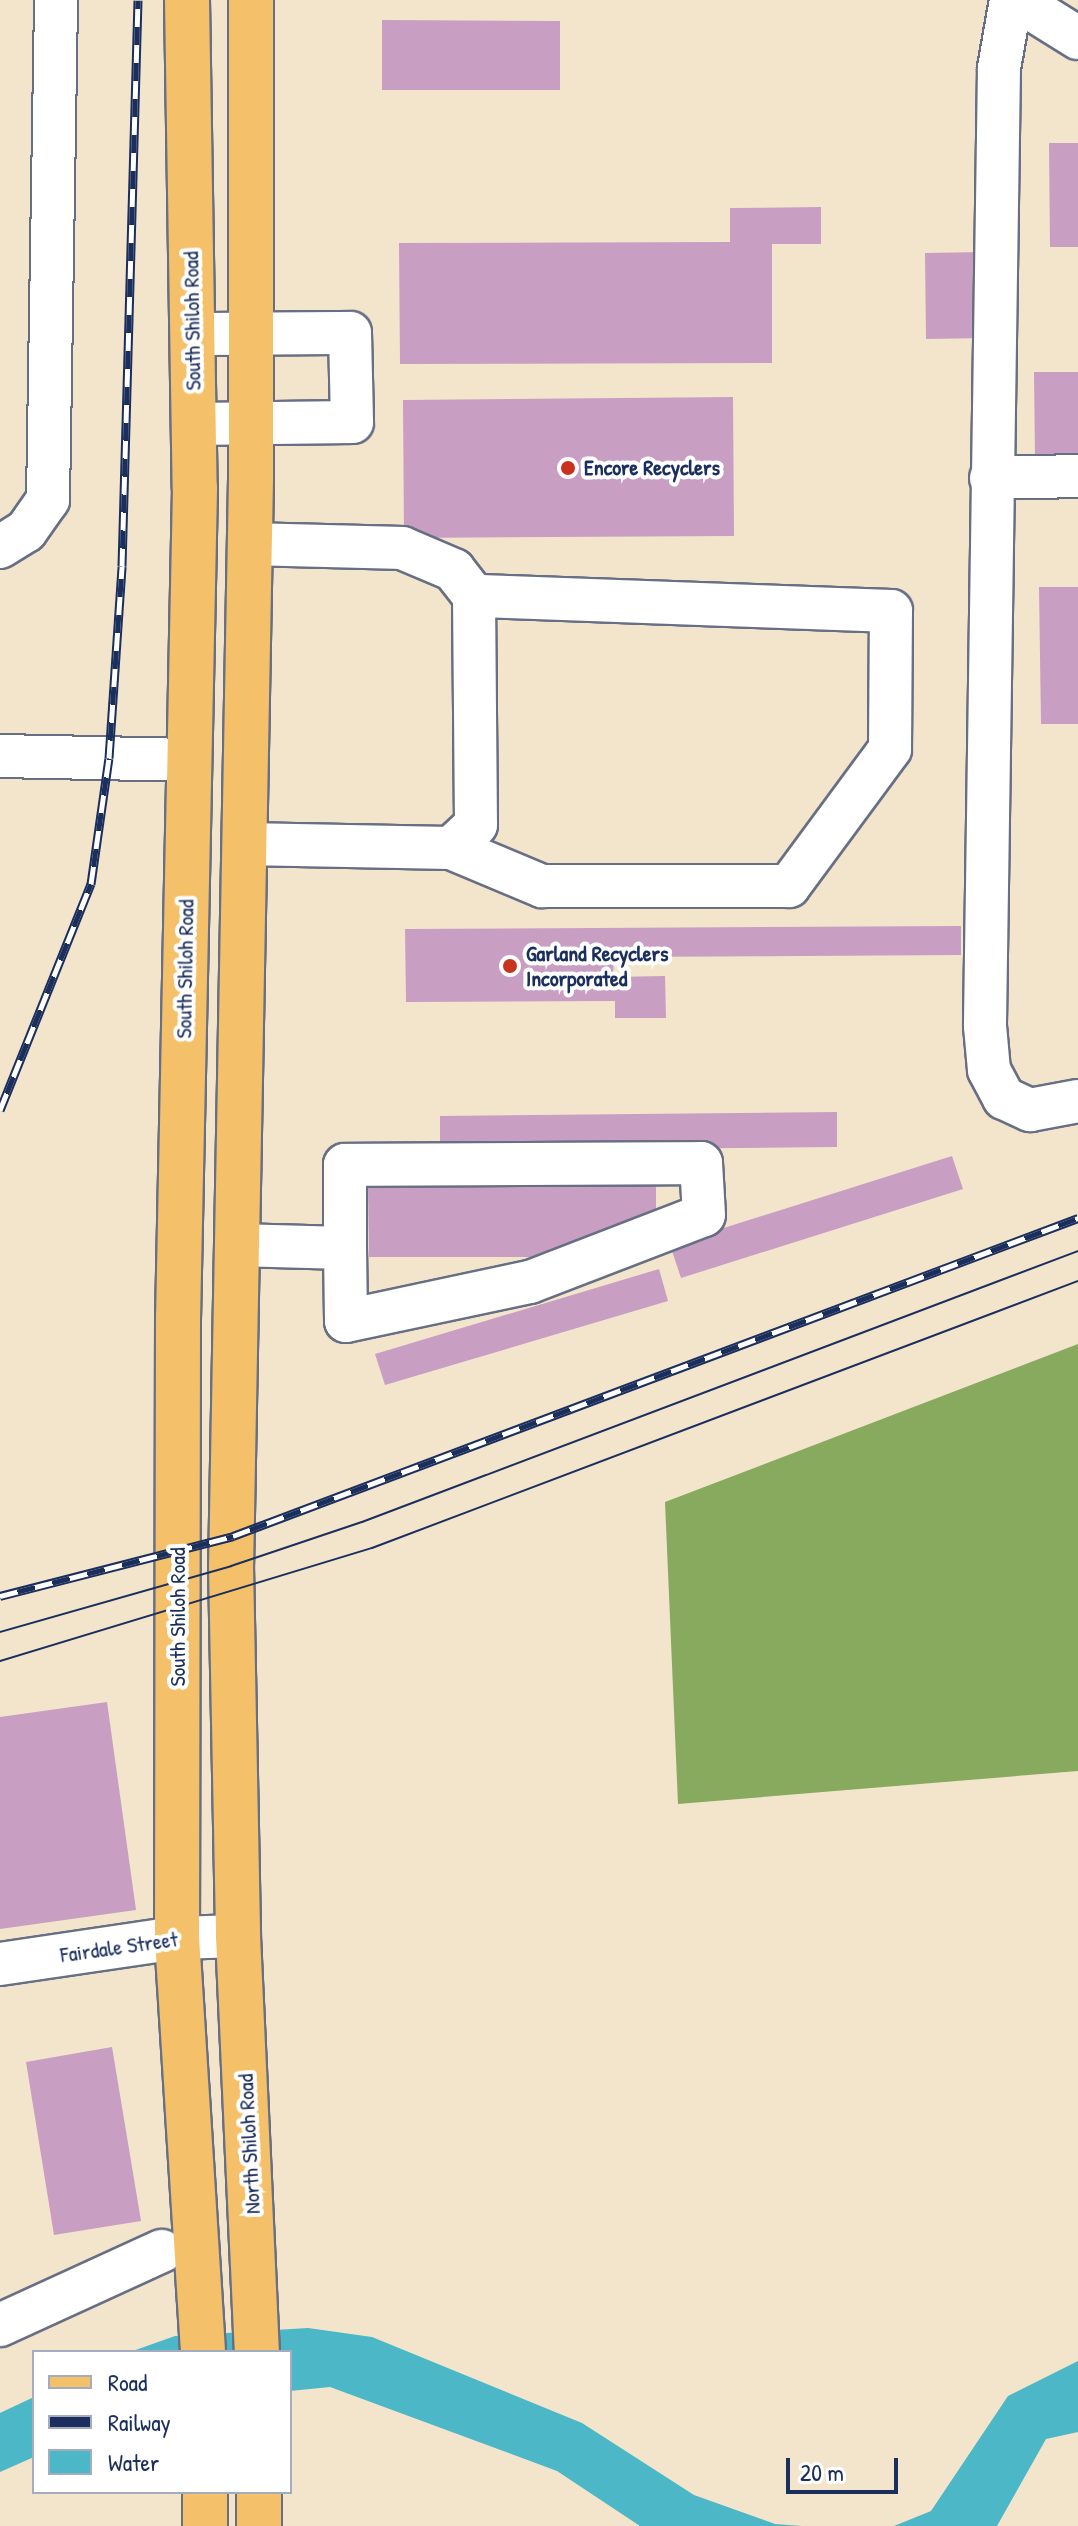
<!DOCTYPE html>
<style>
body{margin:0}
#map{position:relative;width:1078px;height:2526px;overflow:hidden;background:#f3e5cc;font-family:"Patrick Hand",sans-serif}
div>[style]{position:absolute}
.forest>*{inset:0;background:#87aa5f}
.water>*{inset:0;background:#4bb7c7}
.building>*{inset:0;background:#c89ec3}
.roads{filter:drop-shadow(2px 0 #676f84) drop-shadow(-2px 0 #676f84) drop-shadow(0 2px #676f84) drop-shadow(0 -2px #676f84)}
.minor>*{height:42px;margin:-21px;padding:0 21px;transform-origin:21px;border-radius:21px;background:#fff}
.major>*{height:44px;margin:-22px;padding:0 22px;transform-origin:22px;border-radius:22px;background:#f4c16a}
.tram>*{height:2px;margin:-1px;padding:0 1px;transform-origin:1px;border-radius:1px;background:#1b2f5e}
.rail>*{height:9px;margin-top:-4.5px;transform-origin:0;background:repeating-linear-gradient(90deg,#fff 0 18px,#1b2f5e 0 36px);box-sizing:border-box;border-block:2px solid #1b2f5e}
.dots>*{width:22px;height:22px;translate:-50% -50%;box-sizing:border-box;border:4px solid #fff;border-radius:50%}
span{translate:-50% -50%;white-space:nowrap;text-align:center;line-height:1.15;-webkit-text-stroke:8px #fff;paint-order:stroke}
.street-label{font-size:22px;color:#1b2f5e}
.poi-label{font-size:22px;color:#1b2f5e;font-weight:700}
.left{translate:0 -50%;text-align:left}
.legend{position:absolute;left:32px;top:2350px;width:260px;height:144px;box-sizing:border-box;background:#fff;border:2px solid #a4acbf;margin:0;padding:10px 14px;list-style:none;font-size:24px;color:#1b2f5e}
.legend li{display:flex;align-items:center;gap:16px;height:40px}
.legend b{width:40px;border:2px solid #a4acbf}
.scale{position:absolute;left:786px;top:2458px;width:112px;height:36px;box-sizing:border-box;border:4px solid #1b2f5e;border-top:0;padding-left:10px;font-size:24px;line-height:28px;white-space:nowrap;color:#1b2f5e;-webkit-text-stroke:6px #fff;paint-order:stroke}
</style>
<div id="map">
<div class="forest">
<div style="clip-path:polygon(1078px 1344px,1078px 1771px,678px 1804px,665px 1502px)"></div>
</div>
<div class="water">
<div style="clip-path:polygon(308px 2328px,372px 2337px,582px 2423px,694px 2495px,775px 2524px,802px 2526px,640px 2526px,557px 2471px,330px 2387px,290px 2391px,290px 2352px,130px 2352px,175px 2336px)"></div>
<div style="clip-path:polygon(1078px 2361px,1078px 2432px,1046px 2439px,997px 2526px,894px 2526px,931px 2511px,1008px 2396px)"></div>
<div style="clip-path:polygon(34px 2397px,34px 2457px,0 2472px,0 2413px)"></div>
</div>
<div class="building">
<div style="clip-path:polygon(382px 20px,560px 21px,560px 90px,382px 90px)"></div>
<div style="clip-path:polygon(1049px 143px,1078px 143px,1078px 247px,1050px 247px)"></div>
<div style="clip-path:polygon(821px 207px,821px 244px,772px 244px,772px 363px,400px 364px,399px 243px,730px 242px,730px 208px)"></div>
<div style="clip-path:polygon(985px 252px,987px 338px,926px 339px,925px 253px)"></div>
<div style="clip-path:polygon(1034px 372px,1078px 372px,1078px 459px,1035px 459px)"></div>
<div style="clip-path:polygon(733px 397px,734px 536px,404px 538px,403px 400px)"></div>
<div style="clip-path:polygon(1039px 587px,1078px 587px,1078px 724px,1041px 724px)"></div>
<div style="clip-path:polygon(961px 926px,961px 955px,614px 957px,613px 977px,665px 976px,666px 1018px,615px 1018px,615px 1001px,406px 1002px,405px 929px)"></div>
<div style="clip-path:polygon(837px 1112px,837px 1147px,440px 1151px,440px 1116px)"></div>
<div style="clip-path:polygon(952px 1156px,963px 1189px,681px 1278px,670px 1245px)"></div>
<div style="clip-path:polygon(656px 1183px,656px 1215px,530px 1257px,369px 1257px,368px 1187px)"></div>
<div style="clip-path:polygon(659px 1269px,668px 1301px,385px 1385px,375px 1354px)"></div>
<div style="clip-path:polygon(107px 1702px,136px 1910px,0 1929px,0 1717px)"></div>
<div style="clip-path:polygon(112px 2047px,141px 2221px,54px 2235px,26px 2062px)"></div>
</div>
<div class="roads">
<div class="minor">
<div style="left:1011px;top:0;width:69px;rotate:100deg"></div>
<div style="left:999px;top:68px;width:958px;rotate:90.84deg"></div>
<div style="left:985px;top:1026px;width:44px;rotate:84.8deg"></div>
<div style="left:989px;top:1070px;width:32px;rotate:62deg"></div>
<div style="left:1004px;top:1098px;width:29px;rotate:25deg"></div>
<div style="left:1030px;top:1110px;width:49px;rotate:-10.6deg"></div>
<div style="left:1017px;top:0;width:72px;rotate:31.9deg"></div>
<div style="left:193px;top:334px;width:157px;rotate:-0.4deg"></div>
<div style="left:350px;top:333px;width:89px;rotate:88.7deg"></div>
<div style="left:352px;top:422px;width:158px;rotate:179.3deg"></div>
<div style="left:991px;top:478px;width:87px;rotate:-1.3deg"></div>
<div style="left:0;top:547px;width:31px;rotate:-32deg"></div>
<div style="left:26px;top:531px;width:38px;rotate:-55deg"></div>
<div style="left:48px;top:500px;width:500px;rotate:-89.08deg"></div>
<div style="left:0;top:756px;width:190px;rotate:1.2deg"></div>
<div style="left:244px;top:844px;width:207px;rotate:1.1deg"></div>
<div style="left:451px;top:848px;width:34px;rotate:-43deg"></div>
<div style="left:476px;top:825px;width:229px;rotate:-90.5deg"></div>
<div style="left:474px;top:596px;width:33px;rotate:-128deg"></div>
<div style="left:454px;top:570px;width:56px;rotate:-157.1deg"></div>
<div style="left:402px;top:548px;width:152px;rotate:-178.5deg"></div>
<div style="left:451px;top:848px;width:99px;rotate:22.7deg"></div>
<div style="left:542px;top:886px;width:247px"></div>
<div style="left:789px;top:886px;width:170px;rotate:-53.6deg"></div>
<div style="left:890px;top:749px;width:138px;rotate:-89.6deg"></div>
<div style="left:891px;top:611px;width:417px;rotate:-177.9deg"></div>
<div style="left:236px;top:1245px;width:109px;rotate:1.6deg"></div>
<div style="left:345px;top:1248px;width:73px;rotate:89.2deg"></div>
<div style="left:346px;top:1321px;width:188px;rotate:-12deg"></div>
<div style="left:530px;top:1282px;width:186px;rotate:-21.1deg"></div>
<div style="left:704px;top:1215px;width:52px;rotate:-93.3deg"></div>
<div style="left:701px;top:1163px;width:356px;rotate:179.7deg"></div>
<div style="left:345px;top:1165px;width:83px;rotate:90deg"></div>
<div style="left:0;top:1964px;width:179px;rotate:-8.4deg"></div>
<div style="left:177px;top:1938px;width:61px;rotate:-1.9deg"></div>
<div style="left:0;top:2325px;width:178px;rotate:-24.6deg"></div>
</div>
<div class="major">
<div style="left:187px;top:0;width:488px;rotate:89.1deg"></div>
<div style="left:195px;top:488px;width:829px;rotate:91.17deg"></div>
<div style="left:178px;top:1317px;width:621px;rotate:90.09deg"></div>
<div style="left:177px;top:1938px;width:415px;rotate:86.4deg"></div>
<div style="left:251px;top:0;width:479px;rotate:90deg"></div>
<div style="left:251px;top:479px;width:1087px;rotate:91.05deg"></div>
<div style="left:231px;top:1566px;width:370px;rotate:88.9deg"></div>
<div style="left:238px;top:1936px;width:416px;rotate:87.4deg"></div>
<div style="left:259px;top:2492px;width:34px;rotate:90deg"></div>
<div style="left:205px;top:2526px;width:34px;rotate:-90deg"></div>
</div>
</div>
<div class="tram">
<div style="left:0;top:1632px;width:240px;rotate:-15.9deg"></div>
<div style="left:231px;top:1566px;width:138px;rotate:-18.6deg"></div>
<div style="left:362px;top:1522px;width:766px;rotate:-20.73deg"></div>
<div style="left:0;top:1661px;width:389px;rotate:-16.9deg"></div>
<div style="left:372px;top:1548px;width:755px;rotate:-20.72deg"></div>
</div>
<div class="rail">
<div style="left:0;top:1110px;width:244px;rotate:-68.1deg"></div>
<div style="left:91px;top:884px;width:127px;rotate:-81.9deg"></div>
<div style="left:109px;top:758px;width:192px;rotate:-86.1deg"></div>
<div style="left:122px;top:566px;width:566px;rotate:-88.38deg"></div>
<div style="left:0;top:1596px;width:241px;rotate:-14.4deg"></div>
<div style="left:233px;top:1536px;width:903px;rotate:-20.62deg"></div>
</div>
<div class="dots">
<div style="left:568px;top:468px;background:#c8321e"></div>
<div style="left:510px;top:966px;background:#c8321e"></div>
</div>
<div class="street-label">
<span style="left:192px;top:321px;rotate:-91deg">South Shiloh Road</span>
<span style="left:185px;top:969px;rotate:-89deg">South Shiloh Road</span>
<span style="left:178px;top:1617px;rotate:-90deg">South Shiloh Road</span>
<span style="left:119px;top:1947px;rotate:-8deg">Fairdale Street</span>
<span style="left:249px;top:2144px;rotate:-93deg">North Shiloh Road</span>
</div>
<div class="poi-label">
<span class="left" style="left:584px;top:468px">Encore Recyclers</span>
<span class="left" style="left:526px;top:966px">Garland Recyclers<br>Incorporated</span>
</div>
<ul class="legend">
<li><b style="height:10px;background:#f4c16a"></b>Road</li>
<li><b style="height:10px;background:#1b2f5e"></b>Railway</li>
<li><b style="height:22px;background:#4bb7c7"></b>Water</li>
</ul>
<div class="scale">20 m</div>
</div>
